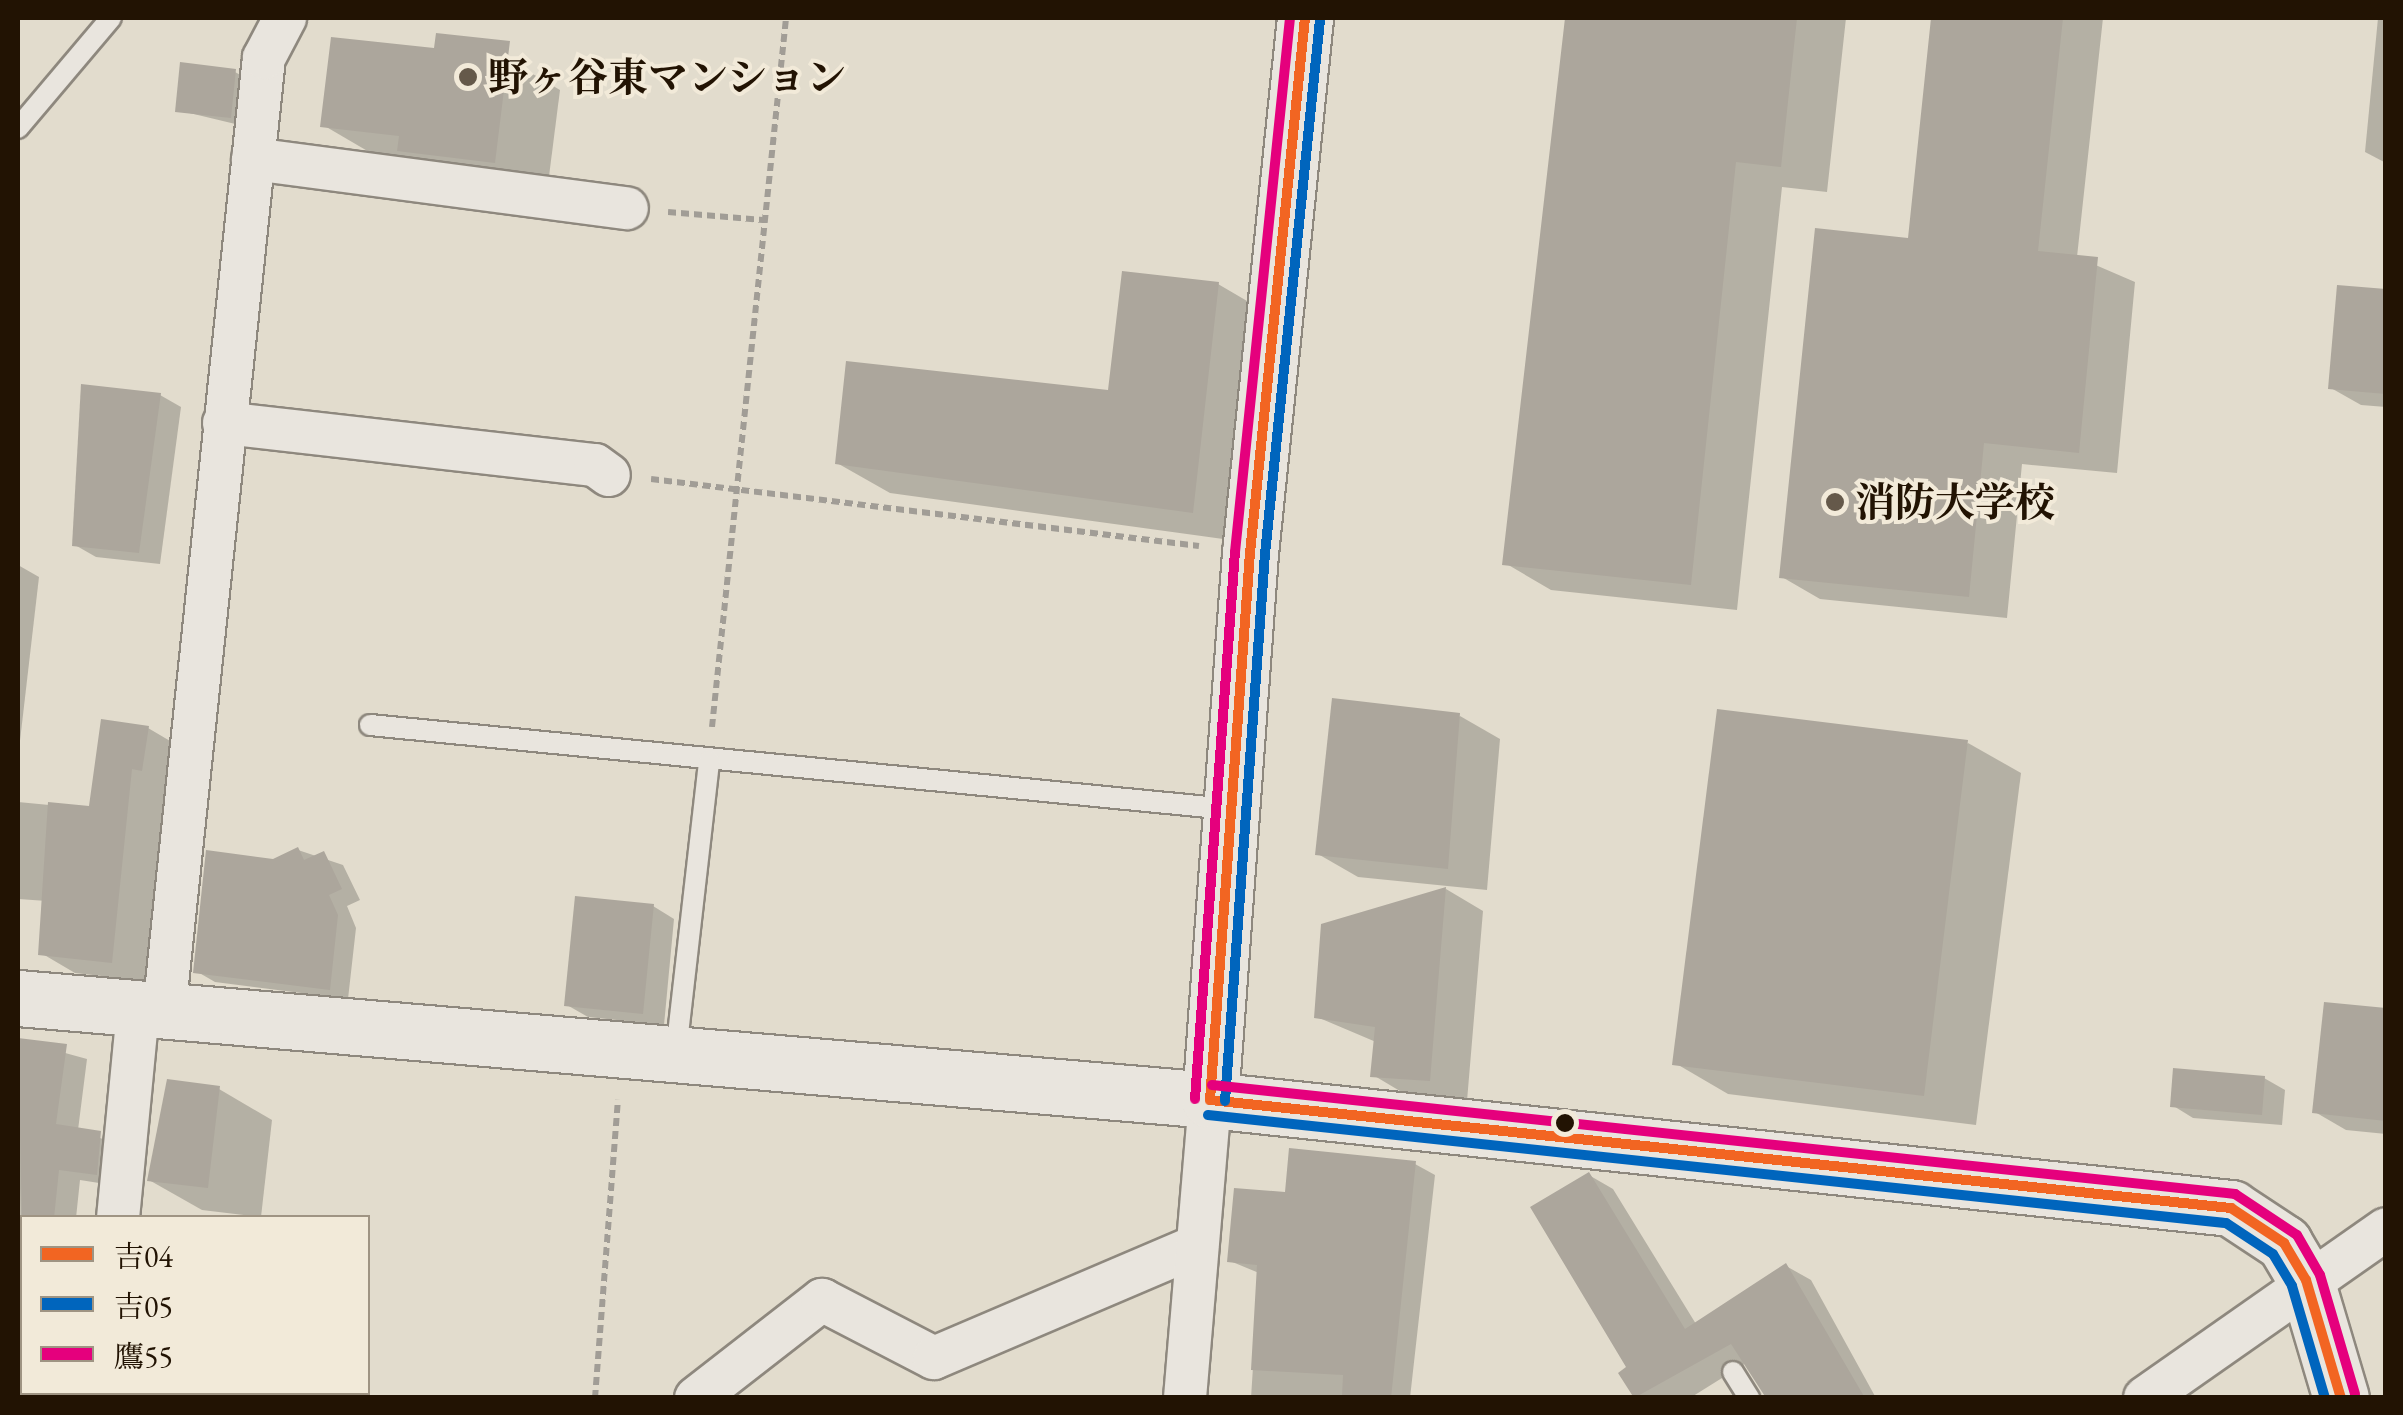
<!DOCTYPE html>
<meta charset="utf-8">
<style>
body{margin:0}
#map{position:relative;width:2403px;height:1415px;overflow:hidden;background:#e2dccd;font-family:"EB Garamond","Noto Serif JP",serif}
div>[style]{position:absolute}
.shadow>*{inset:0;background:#0003}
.building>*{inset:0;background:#aca69c}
.path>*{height:6px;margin-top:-3px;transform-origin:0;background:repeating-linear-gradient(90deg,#a19d96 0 8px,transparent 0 13px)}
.roads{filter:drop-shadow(2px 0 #8e887e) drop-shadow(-2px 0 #8e887e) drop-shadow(0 2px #8e887e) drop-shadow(0 -2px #8e887e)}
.lane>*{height:20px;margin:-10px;padding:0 10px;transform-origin:10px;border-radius:10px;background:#e9e5de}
.street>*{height:42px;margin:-21px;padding:0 21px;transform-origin:21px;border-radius:21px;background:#e9e5de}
.secondary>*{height:55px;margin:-27.5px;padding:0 27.5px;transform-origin:27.5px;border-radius:27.5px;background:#e9e5de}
.bus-1>*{height:10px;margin:-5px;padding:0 5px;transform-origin:5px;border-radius:5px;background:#f26522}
.bus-2>*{height:10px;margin:-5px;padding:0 5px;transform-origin:5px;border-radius:5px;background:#0065bd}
.bus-3>*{height:10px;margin:-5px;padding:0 5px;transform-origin:5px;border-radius:5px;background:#e5007d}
.dots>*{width:28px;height:28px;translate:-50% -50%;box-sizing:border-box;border:5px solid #f2ead9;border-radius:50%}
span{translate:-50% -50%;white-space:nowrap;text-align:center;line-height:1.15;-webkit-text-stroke:8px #f2ead9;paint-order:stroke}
.poi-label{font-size:40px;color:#221303;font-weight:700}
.left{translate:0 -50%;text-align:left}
.frame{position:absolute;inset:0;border:20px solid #221303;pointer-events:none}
.legend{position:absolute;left:20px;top:1215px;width:350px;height:180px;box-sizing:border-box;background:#f2ead9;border:2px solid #9f9483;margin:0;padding:12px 18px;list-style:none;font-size:30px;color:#221303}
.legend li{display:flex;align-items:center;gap:20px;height:50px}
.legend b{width:50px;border:2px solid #9f9483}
</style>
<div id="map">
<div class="shadow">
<div style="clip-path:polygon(1567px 18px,1846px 18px,1827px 192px,1782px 187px,1737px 610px,1551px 590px,1505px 563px)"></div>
<div style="clip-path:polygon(1934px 18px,2103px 18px,2077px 257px,2135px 282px,2117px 473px,2022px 464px,2007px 618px,1820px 599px,1782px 577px,1910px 240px)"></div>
<div style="clip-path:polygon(2378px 18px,2386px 18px,2386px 163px,2365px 152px)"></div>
<div style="clip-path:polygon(507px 59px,560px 90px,547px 192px,376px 156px,323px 125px)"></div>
<div style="clip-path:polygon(235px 72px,257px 84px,252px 128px,177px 110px)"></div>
<div style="clip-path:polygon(1218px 284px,1271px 315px,1245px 542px,890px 493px,837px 463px,1110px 393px)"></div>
<div style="clip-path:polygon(2386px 291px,2386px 407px,2361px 405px,2331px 388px)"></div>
<div style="clip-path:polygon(84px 386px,160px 395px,181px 407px,160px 564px,96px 557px,75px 545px)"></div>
<div style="clip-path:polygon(18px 565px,39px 577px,18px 758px)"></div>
<div style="clip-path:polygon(1460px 716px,1500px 739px,1487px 890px,1358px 877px,1318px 854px)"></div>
<div style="clip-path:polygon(148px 728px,182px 748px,176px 789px,166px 787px,146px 981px,75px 973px,41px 953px,47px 901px,18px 899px,18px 802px,91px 809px)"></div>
<div style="clip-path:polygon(1968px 743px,2021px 773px,1976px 1125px,1728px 1094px,1675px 1063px)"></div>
<div style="clip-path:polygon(298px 850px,343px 865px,360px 900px,347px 906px,356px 928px,348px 999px,215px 982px,196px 971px,273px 861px)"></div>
<div style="clip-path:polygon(1446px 889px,1483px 911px,1467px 1101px,1410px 1097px,1373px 1075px,1376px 1042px,1317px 1017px)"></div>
<div style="clip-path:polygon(653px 906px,674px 919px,664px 1025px,588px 1017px,567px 1005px)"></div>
<div style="clip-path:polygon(2386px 1011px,2386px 1134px,2346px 1130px,2315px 1112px)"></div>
<div style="clip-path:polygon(18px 1040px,87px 1059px,78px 1130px,122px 1146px,118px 1186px,80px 1180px,76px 1218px,22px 1218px,22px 1333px)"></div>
<div style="clip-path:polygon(2264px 1078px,2285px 1090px,2282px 1125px,2193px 1118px,2172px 1105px)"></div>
<div style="clip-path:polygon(219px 1089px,272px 1120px,261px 1217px,202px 1210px,149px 1180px)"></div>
<div style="clip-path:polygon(1415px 1164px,1435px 1175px,1410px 1398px,1251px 1398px,1259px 1273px,1230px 1261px,1288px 1195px)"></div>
<div style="clip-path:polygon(1587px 1174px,1613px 1189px,1696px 1324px,1786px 1266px,1811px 1280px,1876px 1398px,1768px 1398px,1746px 1363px,1690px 1398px,1637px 1398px,1622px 1373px,1630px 1368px)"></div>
</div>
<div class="building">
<div style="clip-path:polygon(1565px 18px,1797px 18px,1781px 167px,1736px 162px,1691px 585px,1502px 565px)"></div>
<div style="clip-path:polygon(1931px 18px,2063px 18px,2038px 251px,2098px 257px,2079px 453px,1984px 443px,1969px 597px,1779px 578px,1815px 228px,1908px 238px)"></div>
<div style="clip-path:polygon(436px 33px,510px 41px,495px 163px,397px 151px,399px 136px,320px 127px,331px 37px,434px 48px)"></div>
<div style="clip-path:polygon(180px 62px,236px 69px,231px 118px,175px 112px)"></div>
<div style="clip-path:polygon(1122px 271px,1219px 282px,1193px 513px,835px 464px,846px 361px,1108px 390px)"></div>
<div style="clip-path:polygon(2337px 285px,2386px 289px,2386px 394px,2328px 389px)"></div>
<div style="clip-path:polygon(81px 384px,161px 393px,139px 553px,72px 546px)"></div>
<div style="clip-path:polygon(1332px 698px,1460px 713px,1448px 869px,1315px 855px)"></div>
<div style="clip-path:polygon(1717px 709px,1968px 740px,1924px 1096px,1672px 1065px)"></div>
<div style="clip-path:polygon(101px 719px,149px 726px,142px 771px,132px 769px,112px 963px,38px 955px,48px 802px,89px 806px)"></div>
<div style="clip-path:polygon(298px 847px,304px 860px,324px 851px,342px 889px,329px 895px,338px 915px,330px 990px,193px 973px,206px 850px,273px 859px)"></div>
<div style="clip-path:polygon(1446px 887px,1430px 1081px,1370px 1077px,1375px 1027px,1314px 1018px,1321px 924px)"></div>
<div style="clip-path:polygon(575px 896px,654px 904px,643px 1014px,564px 1006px)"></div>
<div style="clip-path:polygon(2324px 1002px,2386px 1008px,2386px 1121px,2312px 1113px)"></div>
<div style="clip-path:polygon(18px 1038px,67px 1044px,56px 1124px,101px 1131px,97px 1175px,59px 1170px,54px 1218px,22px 1218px,22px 1226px)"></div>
<div style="clip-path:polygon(2173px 1068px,2265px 1076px,2262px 1115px,2170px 1107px)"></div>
<div style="clip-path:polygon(167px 1079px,220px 1086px,208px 1188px,147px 1181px)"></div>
<div style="clip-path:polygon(1289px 1148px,1416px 1161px,1391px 1398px,1342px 1396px,1343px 1375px,1251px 1370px,1257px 1265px,1227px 1262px,1234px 1188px,1285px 1192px)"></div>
<div style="clip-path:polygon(1589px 1172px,1685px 1329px,1786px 1263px,1865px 1398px,1766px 1398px,1731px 1344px,1634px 1398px,1618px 1373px,1626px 1367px,1530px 1207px)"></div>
</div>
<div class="path">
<div style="left:668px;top:212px;width:95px;rotate:4.8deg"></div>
<div style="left:651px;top:479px;width:552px;rotate:6.97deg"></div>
<div style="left:712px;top:727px;width:713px;rotate:-84.04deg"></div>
<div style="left:595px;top:1398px;width:299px;rotate:-85.6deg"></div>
</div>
<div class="roads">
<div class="lane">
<div style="left:18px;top:128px;width:144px;rotate:-49.8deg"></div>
<div style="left:370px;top:725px;width:862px;rotate:5.59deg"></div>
<div style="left:676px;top:1052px;width:293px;rotate:-83.5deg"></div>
<div style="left:1733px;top:1372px;width:31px;rotate:58deg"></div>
</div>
<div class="street">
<div style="left:253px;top:159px;width:377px;rotate:7.5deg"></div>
<div style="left:224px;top:423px;width:373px;rotate:6.5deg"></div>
<div style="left:595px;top:465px;width:17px;rotate:36deg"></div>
<div style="left:164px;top:1012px;width:959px;rotate:-84.02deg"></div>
<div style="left:264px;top:58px;width:45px;rotate:-62.3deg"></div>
<div style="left:118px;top:1218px;width:210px;rotate:-84.5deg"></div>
<div style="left:101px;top:1398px;width:6px;rotate:-90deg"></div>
<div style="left:696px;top:1398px;width:160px;rotate:-37.9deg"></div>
<div style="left:822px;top:1300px;width:126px;rotate:27.4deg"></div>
<div style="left:934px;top:1358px;width:286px;rotate:-23.1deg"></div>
<div style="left:1185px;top:1398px;width:299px;rotate:-85.2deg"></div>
<div style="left:2145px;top:1398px;width:294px;rotate:-35deg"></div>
</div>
<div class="secondary">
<div style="left:18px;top:998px;width:1196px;rotate:4.89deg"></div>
<div style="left:1210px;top:1100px;width:1027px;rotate:6.04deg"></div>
<div style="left:2231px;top:1208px;width:64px;rotate:33.4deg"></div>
<div style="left:2284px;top:1243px;width:43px;rotate:59.3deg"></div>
<div style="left:2306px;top:1280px;width:123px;rotate:73.5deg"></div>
<div style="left:1210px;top:1100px;width:548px;rotate:-85.82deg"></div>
<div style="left:1250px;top:553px;width:538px;rotate:-84.13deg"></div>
</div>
</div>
<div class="bus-1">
<div style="left:1210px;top:1100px;width:1027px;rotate:6.04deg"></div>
<div style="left:2231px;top:1208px;width:64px;rotate:33.4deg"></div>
<div style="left:2284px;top:1243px;width:43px;rotate:59.3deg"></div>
<div style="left:2306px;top:1280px;width:123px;rotate:73.5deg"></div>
<div style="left:1210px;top:1100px;width:548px;rotate:-85.82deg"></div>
<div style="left:1250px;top:553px;width:538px;rotate:-84.13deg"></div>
</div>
<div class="bus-2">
<div style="left:1225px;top:1101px;width:548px;rotate:-85.82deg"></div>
<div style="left:1265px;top:554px;width:537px;rotate:-84.12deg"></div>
<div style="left:1208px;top:1115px;width:1024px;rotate:6.06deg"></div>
<div style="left:2226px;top:1223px;width:56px;rotate:33.4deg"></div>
<div style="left:2273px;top:1254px;width:37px;rotate:59deg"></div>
<div style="left:2292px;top:1286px;width:117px;rotate:73.6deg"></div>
</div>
<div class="bus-3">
<div style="left:1212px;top:1085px;width:1029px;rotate:6.08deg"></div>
<div style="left:2235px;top:1194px;width:74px;rotate:33.5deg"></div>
<div style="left:2297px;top:1235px;width:46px;rotate:60.1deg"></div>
<div style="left:2320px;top:1275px;width:124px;rotate:73.6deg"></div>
<div style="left:1195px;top:1099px;width:548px;rotate:-85.82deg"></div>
<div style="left:1235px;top:552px;width:537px;rotate:-84.12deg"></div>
</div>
<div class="dots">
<div style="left:468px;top:77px;background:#65594a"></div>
<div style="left:1835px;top:502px;background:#65594a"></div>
<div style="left:1565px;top:1123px;background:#221303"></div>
</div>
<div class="poi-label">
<span class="left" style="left:488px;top:77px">野ヶ谷東マンション</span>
<span class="left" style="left:1855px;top:502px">消防大学校</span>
</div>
<div class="frame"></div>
<ul class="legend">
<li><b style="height:12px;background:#f26522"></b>吉04</li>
<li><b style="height:12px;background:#0065bd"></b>吉05</li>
<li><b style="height:12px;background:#e5007d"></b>鷹55</li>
</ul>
</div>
